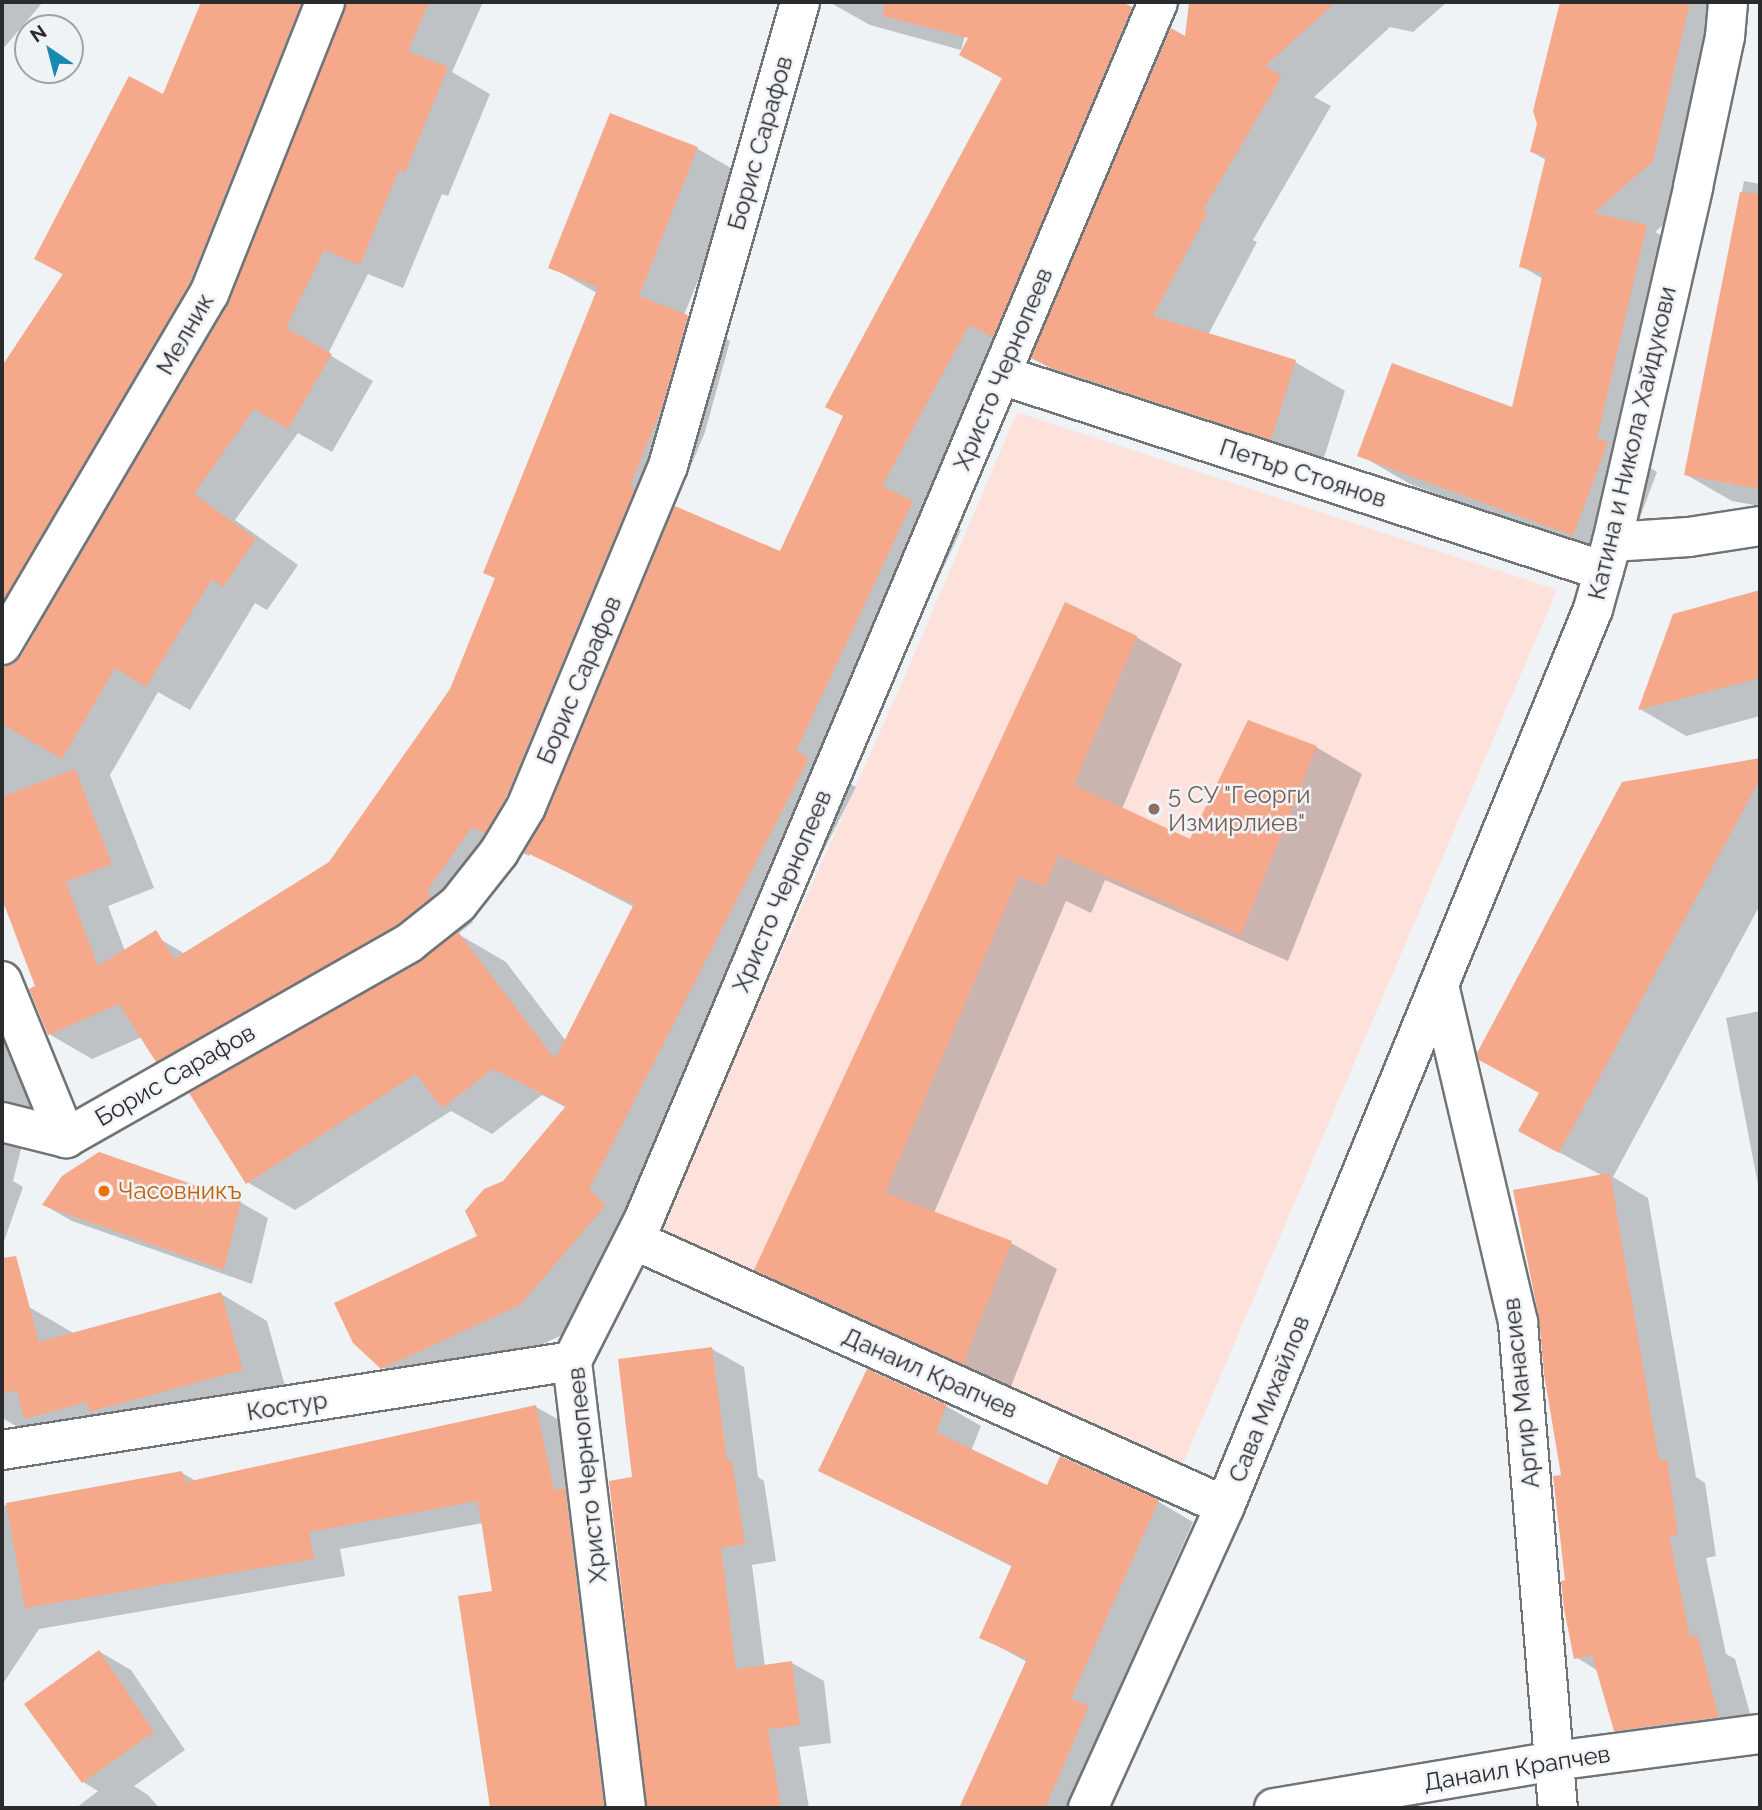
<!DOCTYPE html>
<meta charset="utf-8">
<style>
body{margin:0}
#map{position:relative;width:1762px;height:1810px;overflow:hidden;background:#eff3f6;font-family:Raleway,sans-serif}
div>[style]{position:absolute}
.education>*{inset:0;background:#fce2db}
.shadow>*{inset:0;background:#0003}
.building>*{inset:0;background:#f5a98a}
.roads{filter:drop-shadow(2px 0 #717477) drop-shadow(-2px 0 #717477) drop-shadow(0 2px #717477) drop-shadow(0 -2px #717477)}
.minor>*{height:38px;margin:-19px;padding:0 19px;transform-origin:19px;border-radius:19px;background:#fff}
.dots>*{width:19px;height:19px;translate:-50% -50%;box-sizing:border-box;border:4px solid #eff3f6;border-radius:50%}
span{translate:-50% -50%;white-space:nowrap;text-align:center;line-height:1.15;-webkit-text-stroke:5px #eff3f6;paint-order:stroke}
.street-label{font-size:24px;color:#2a2b2d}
.education-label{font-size:24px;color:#785e54}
.left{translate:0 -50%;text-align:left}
.food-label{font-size:24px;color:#c56008}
.frame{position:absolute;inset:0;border:4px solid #2a2b2d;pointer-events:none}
.north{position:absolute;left:14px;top:14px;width:70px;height:70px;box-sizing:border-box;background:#eff3f6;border:2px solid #a0a3a6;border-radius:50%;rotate:325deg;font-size:19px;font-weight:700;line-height:28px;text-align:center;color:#2a2b2d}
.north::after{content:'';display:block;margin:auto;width:24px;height:32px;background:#188aaf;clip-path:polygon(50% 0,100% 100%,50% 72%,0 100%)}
</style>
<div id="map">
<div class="education">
<div style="clip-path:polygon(1017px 412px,1557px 590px,1181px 1468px,653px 1241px,908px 669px)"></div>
</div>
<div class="shadow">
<div style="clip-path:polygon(2px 2px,43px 2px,2px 50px)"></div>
<div style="clip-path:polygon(evenodd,203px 2px,483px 2px,452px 72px,490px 94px,448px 196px,442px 194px,403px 288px,368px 274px,328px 354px,373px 381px,332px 452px,298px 433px,235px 520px,298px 565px,267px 610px,255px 603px,190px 710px,158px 692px,110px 775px,154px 888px,108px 906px,125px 951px,160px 939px,185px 954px,330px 864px,452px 690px,497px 579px,485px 573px,597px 293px,551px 267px,611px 115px,698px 149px,741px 174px,684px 315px,730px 341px,705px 432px,674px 507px,781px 553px,1003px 79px,961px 55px,990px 2px,1118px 2px,1188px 39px,1210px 2px,1447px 2px,1413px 32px,1390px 27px,1314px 97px,1331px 106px,1253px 240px,1257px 242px,1208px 335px,1295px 362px,1345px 391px,1321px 467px,1084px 386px,1018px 351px,931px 513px,961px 530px,844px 780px,856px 787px,636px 1219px,569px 1332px,431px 1395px,382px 1367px,479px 1237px,504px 1182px,567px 1108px,542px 1095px,492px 1134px,451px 1111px,295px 1210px,247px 1182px,203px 1087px,157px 1061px,142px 1037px,92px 1059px,49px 1034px,37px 987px,2px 894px,2px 703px,39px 639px,36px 634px,2px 614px,2px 369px,64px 275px,36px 259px,164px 96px,203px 2px,500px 791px,546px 818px,544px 821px,498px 794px,500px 791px,203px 2px,516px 850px,529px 856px,530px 853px,634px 907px,566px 1041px,506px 962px,458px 934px,473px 922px,469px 917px,516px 850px)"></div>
<div style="clip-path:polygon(829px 2px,974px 2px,961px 50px,870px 25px)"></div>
<div style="clip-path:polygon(1562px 2px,1736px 2px,1703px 190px,1655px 232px,1696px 256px,1647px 466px,1657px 472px,1623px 563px,1410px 484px,1360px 455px,1513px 409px,1543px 279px,1521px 266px,1546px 160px,1532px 152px,1539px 124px,1535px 111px)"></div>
<div style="clip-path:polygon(1744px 181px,1760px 184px,1760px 506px,1732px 501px,1685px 474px)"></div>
<div style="clip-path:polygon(1760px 592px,1760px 716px,1686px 736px,1640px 709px,1674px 615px)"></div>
<div style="clip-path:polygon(1136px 637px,1182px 664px,1122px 809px,1191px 841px,1316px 747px,1362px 774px,1288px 961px,1105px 880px,1091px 913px,1066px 901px,934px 1213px,1011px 1243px,1057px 1269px,1010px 1389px,803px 1296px,756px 1269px)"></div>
<div style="clip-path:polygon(1760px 759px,1760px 908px,1760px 905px,1613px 1177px,1648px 1198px,1696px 1477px,1705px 1483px,1716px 1556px,1706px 1558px,1726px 1654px,1735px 1659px,1757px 1739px,1654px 1752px,1615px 1730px,1598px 1671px,1576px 1657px,1567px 1582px,1563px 1476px,1603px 1176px,1520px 1131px,1540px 1093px,1624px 784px)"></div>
<div style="clip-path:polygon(1760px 1011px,1760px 1195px,1726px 1018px)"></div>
<div style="clip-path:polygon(2px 1016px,37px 1085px,13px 1181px,23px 1187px,2px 1247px)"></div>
<div style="clip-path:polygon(240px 1202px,268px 1218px,252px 1284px,72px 1221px,44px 1205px)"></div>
<div style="clip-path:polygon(221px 1294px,267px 1321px,288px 1397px,72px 1445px,36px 1424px,20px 1428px,2px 1418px,2px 1315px,29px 1307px,75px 1334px)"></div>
<div style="clip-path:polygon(712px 1349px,744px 1367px,758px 1477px,764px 1481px,776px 1561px,752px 1565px,765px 1667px,792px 1663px,824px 1681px,831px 1743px,799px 1747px,809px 1808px,649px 1808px,634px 1478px)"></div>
<div style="clip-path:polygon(946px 1406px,981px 1426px,971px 1451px,1048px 1488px,1061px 1458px,1159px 1502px,1193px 1522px,1106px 1718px,1123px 1727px,1088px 1808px,961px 1808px,1027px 1662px,981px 1637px,1013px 1567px,820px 1471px)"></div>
<div style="clip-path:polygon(536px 1407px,568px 1425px,633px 1808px,492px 1808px,460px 1598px,494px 1592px,483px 1523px,340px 1549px,345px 1576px,39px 1629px,2px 1685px,2px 1506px,182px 1473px,196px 1481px)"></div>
<div style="clip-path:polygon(100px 1652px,131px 1670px,185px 1750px,134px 1786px,148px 1795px,159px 1808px,76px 1808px,98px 1791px,83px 1782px)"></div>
</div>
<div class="building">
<div style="clip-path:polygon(201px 2px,302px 2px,189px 284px,2px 602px,2px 366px,63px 274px,34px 259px,129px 76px,163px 94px)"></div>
<div style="clip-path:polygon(346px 2px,429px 2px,408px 51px,448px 67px,405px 173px,399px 170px,360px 265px,324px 250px,286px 328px,332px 354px,288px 429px,254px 409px,194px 494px,256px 539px,223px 587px,212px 579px,146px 687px,115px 668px,62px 759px,2px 724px,2px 667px,13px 664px,21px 656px,228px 305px)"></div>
<div style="clip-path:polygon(885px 2px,1122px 2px,1132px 7px,993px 337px,969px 325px,882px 486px,913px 501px,796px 751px,809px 758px,589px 1190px,606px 1205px,520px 1305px,381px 1369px,353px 1343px,334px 1303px,477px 1236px,465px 1211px,484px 1189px,503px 1181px,566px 1106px,493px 1069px,442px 1108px,416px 1074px,246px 1184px,189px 1093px,420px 962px,458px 932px,555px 1059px,634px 904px,525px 852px,546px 816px,675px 506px,780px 551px,843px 416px,825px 407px,1002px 78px,959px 55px,968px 38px,883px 16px)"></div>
<div style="clip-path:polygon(1189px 2px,1336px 2px,1265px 66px,1282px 76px,1203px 210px,1208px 212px,1153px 316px,1296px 360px,1271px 440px,1052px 368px,1031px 358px,1171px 28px,1185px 36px)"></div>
<div style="clip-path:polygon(1560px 2px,1690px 2px,1653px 161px,1594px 213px,1647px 225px,1597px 438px,1608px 442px,1573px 536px,1357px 456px,1392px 363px,1512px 407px,1543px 273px,1519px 267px,1546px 156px,1530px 152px,1537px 124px,1533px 111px)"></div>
<div style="clip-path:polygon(610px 113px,698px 147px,639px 296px,688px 315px,662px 407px,630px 486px,635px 488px,506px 797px,485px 833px,472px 827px,427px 891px,431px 897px,397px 925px,156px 1062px,119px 1004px,48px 1035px,29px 989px,35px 986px,2px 899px,2px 797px,75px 769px,112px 864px,66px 882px,98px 966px,156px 930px,174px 959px,329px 862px,450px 689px,495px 578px,483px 573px,598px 287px,548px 268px)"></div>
<div style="clip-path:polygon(1740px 192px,1760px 194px,1760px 489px,1684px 475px)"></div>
<div style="clip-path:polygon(1760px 590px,1760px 678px,1638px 710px,1673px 614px)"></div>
<div style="clip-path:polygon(1065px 602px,1137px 636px,1074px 785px,1190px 839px,1248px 720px,1317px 746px,1241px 935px,1058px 855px,1045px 887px,1019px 876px,885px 1193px,1012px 1241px,963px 1364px,754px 1270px)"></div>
<div style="clip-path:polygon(1760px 758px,1760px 779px,1559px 1153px,1518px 1131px,1539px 1093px,1479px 1060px,1477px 1053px,1622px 782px)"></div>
<div style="clip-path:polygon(99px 1152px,241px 1201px,224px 1270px,42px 1205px,62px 1176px)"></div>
<div style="clip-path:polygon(1610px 1173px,1659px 1460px,1667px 1459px,1678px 1535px,1669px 1536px,1690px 1637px,1697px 1635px,1719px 1717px,1614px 1731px,1592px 1655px,1574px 1659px,1564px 1609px,1561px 1581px,1565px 1580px,1553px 1476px,1561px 1475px,1544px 1374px,1539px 1318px,1513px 1190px)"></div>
<div style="clip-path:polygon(16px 1256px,39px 1342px,221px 1292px,243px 1370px,89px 1412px,87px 1402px,24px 1419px,17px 1390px,2px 1394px,2px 1258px)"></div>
<div style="clip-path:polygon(712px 1347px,727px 1461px,732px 1461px,745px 1544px,721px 1548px,736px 1669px,792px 1661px,800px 1725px,768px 1729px,781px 1808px,647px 1808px,609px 1481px,632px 1477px,618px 1359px)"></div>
<div style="clip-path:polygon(867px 1369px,947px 1405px,936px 1432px,1047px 1485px,1060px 1456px,1159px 1500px,1071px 1699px,1089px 1706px,1045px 1808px,959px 1808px,1027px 1659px,979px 1638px,1012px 1565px,818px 1471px)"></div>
<div style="clip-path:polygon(536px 1405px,554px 1490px,565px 1488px,604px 1808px,490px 1808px,458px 1596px,492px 1591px,478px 1501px,309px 1532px,314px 1559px,25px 1608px,6px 1503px,182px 1471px,186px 1482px)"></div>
<div style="clip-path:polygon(99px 1650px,154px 1732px,82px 1783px,24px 1704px)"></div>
</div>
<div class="roads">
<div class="minor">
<div style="left:1001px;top:375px;width:634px;rotate:18.01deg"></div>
<div style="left:1612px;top:542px;width:77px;rotate:-3.7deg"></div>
<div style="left:1689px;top:537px;width:72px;rotate:-8.8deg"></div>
<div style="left:2px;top:645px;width:407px;rotate:-59.5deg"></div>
<div style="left:209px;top:294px;width:314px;rotate:-68.3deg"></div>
<div style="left:2px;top:981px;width:170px;rotate:67.8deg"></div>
<div style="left:1439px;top:985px;width:347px;rotate:76.8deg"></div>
<div style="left:1518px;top:1323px;width:487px;rotate:85.3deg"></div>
<div style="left:2px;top:1122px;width:66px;rotate:14deg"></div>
<div style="left:66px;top:1138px;width:395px;rotate:-29.6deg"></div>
<div style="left:409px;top:943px;width:63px;rotate:-38.5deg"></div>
<div style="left:458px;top:904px;width:66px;rotate:-51.7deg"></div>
<div style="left:499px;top:852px;width:52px;rotate:-59deg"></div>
<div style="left:526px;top:807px;width:369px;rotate:-67.4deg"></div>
<div style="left:668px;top:466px;width:482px;rotate:-74.1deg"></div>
<div style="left:634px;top:1240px;width:648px;rotate:24.23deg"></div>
<div style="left:2px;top:1450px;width:577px;rotate:-8.87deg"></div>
<div style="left:626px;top:1808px;width:450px;rotate:-96.9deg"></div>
<div style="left:572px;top:1361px;width:159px;rotate:-63.1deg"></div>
<div style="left:644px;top:1219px;width:1321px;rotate:-67.1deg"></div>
<div style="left:1088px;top:1808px;width:332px;rotate:-65.6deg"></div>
<div style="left:1225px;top:1506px;width:970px;rotate:-67.69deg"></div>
<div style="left:1593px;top:609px;width:70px;rotate:-74.2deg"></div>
<div style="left:1612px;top:542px;width:364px;rotate:-77.1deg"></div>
<div style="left:1693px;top:187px;width:153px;rotate:-78deg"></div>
<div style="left:1725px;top:37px;width:35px;rotate:-85deg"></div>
<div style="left:1274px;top:1808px;width:284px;rotate:-9.5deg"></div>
<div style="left:1554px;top:1761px;width:208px;rotate:-7.5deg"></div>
</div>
</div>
<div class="dots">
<div style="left:1154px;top:809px;background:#8d6e63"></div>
<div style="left:104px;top:1191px;background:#e8710a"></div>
</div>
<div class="street-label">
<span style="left:760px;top:143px;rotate:-74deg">Борис Сарафов</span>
<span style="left:185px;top:334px;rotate:-60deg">Мелник</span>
<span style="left:1003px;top:369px;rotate:-67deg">Христо Чернопеев</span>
<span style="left:1632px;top:443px;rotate:-77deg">Катина и Никола Хайдукови</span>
<span style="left:1303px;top:473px;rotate:18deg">Петър Стоянов</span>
<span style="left:579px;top:680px;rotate:-67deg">Борис Сарафов</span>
<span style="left:782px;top:891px;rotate:-67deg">Христо Чернопеев</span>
<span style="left:175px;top:1075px;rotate:-30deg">Борис Сарафов</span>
<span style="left:930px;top:1373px;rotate:24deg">Данаил Крапчев</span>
<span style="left:1521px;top:1393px;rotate:-96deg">Аргир Манасиев</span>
<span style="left:1269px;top:1399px;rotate:-68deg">Сава Михайлов</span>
<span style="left:287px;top:1406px;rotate:-9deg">Костур</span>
<span style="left:587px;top:1475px;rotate:-96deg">Христо Чернопеев</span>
<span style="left:1517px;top:1768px;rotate:-9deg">Данаил Крапчев</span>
</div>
<div class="education-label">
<span class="left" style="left:1168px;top:809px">5 СУ "Георги<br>Измирлиев"</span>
</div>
<div class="food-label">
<span class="left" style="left:118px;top:1191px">Часовникъ</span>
</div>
<div class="frame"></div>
<div class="north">N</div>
</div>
